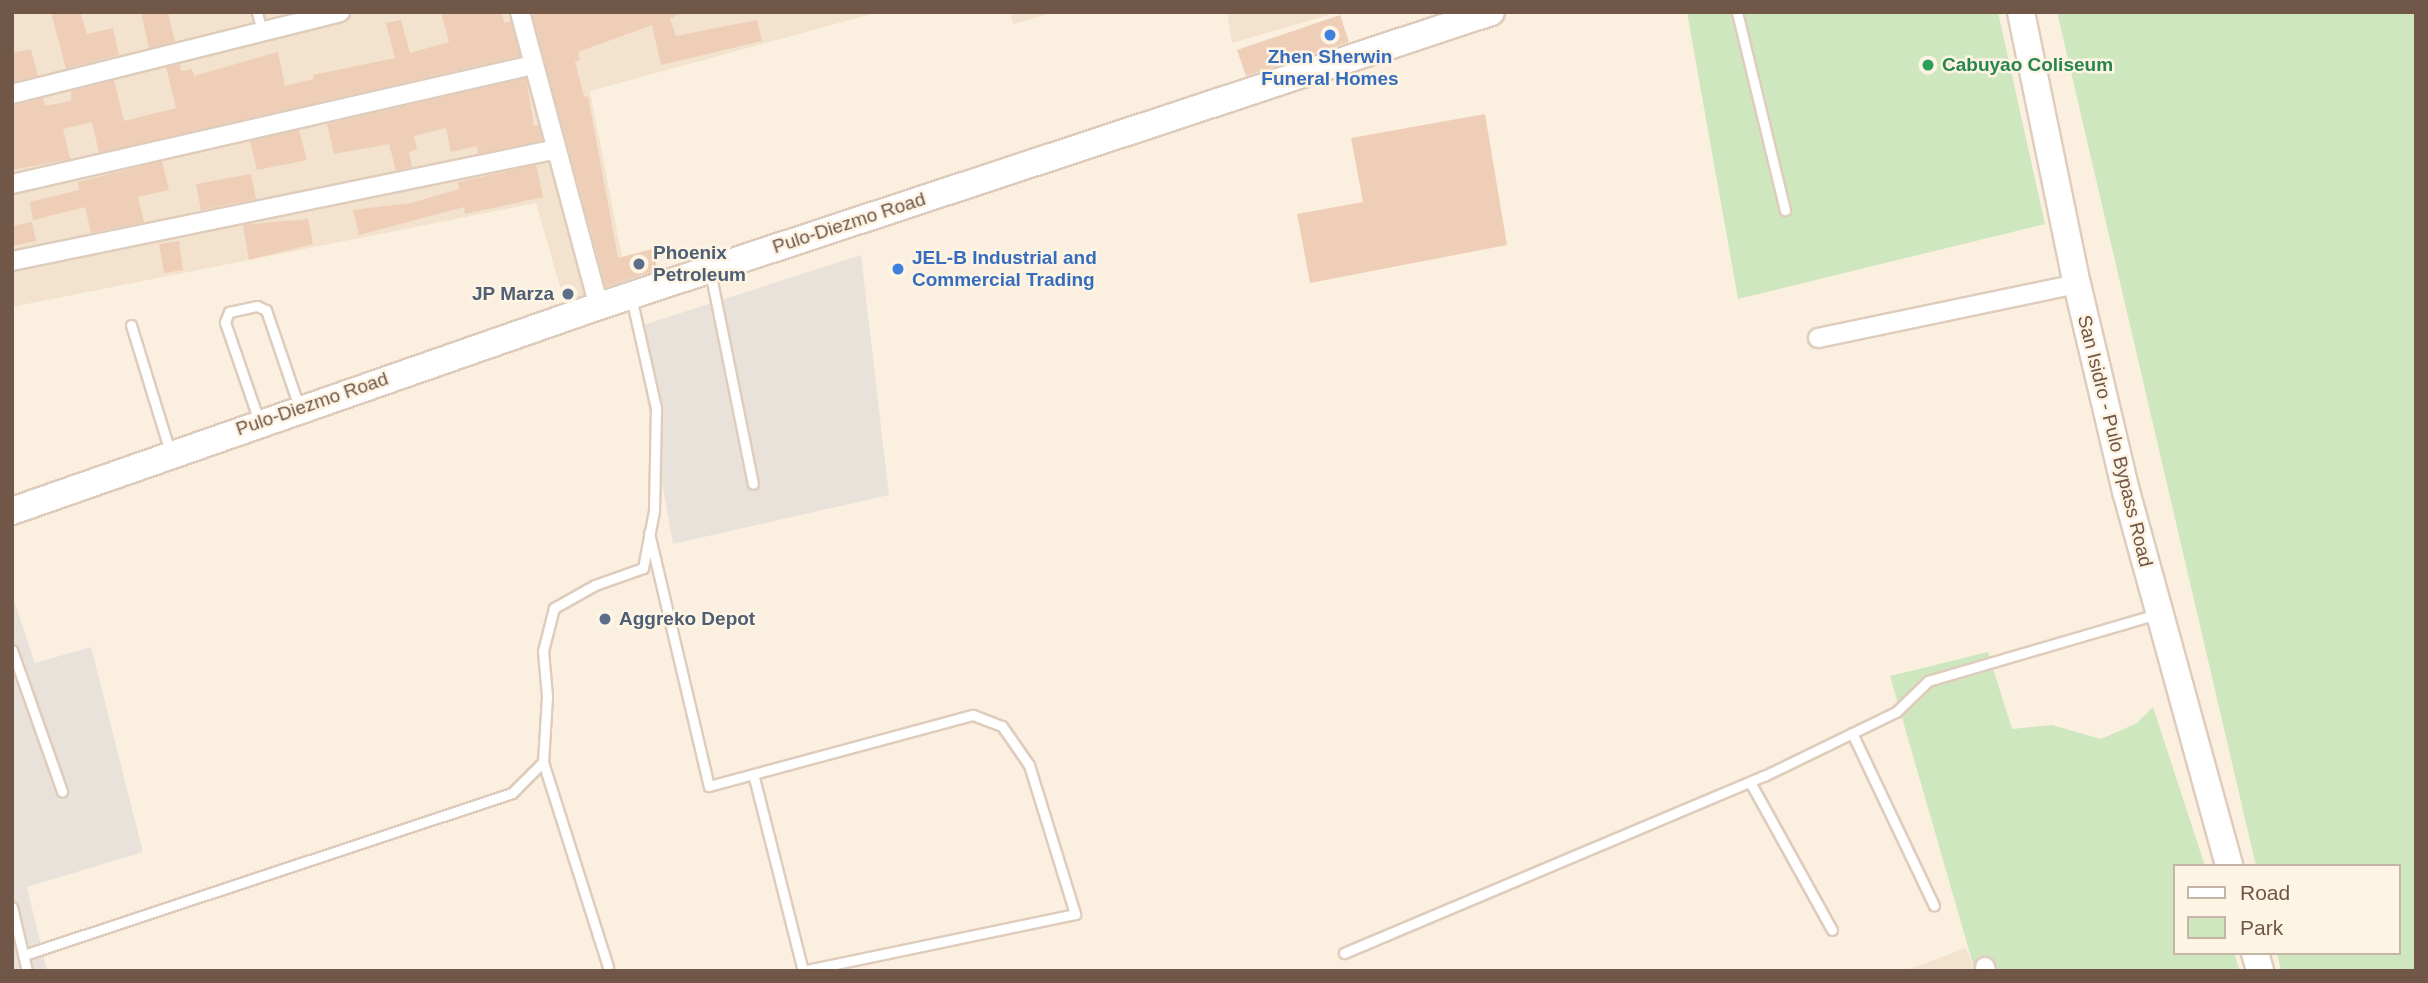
<!DOCTYPE html>
<style>
body{margin:0}
#map{position:relative;width:2428px;height:983px;overflow:hidden;background:#fbf0df;font-family:Helvetica,sans-serif}
div>[style]{position:absolute}
.residential>*{inset:0;background:#f2e2ce}
.industrial>*{inset:0;background:#e9e2db}
.green>*{inset:0;background:#cfe7bf}
.building>*{inset:0;background:#efceb7}
.roads{filter:drop-shadow(2px 0 #deccbc) drop-shadow(-2px 0 #deccbc) drop-shadow(0 2px #deccbc) drop-shadow(0 -2px #deccbc)}
.lane>*{height:9px;margin:-4.5px;padding:0 4.5px;transform-origin:4.5px;border-radius:4.5px;background:#fff}
.street>*{height:18px;margin:-9px;padding:0 9px;transform-origin:9px;border-radius:9px;background:#fff}
.secondary>*{height:26px;margin:-13px;padding:0 13px;transform-origin:13px;border-radius:13px;background:#fff}
.dots>*{width:19px;height:19px;translate:-50% -50%;box-sizing:border-box;border:4px solid #fef4e4;border-radius:50%}
span{translate:-50% -50%;white-space:nowrap;text-align:center;line-height:1.15;-webkit-text-stroke:5px #fef4e4;paint-order:stroke}
.shop-label{font-size:19px;color:#366cbe;font-weight:700}
.left{translate:0 -50%;text-align:left}
.leisure-label{font-size:19px;color:#27864d;font-weight:700}
.street-label{font-size:19px;color:#705748}
.service-label{font-size:19px;color:#4e5e75;font-weight:700}
.right{translate:-100% -50%;text-align:right}
.frame{position:absolute;inset:0;border:14px solid #705748;pointer-events:none}
.legend{position:absolute;left:2173px;top:864px;width:228px;height:91px;box-sizing:border-box;background:#fef4e4;border:2px solid #c5b5a6;margin:0;padding:9px 12px;list-style:none;font-size:21px;color:#705748}
.legend li{display:flex;align-items:center;gap:14px;height:35px}
.legend b{width:35px;border:2px solid #c5b5a6}
</style>
<div id="map">
<div class="residential">
<div style="clip-path:polygon(12px 12px,879px 12px,590px 91px,628px 288px,567px 311px,536px 203px,12px 307px)"></div>
<div style="clip-path:polygon(1010px 12px,1056px 12px,1013px 24px)"></div>
<div style="clip-path:polygon(1227px 12px,1339px 12px,1232px 43px)"></div>
<div style="clip-path:polygon(1966px 948px,1975px 971px,1904px 971px)"></div>
</div>
<div class="industrial">
<div style="clip-path:polygon(861px 255px,889px 495px,673px 544px,634px 328px)"></div>
<div style="clip-path:polygon(12px 594px,35px 663px,91px 647px,143px 852px,27px 887px,47px 971px,12px 971px)"></div>
</div>
<div class="green">
<div style="clip-path:polygon(1687px 12px,1998px 12px,2045px 224px,1738px 299px)"></div>
<div style="clip-path:polygon(2057px 12px,2416px 12px,2416px 971px,2281px 971px,2277px 953px,2398px 953px,2398px 866px,2256px 866px)"></div>
<div style="clip-path:polygon(1988px 652px,2012px 729px,2052px 725px,2101px 739px,2137px 723px,2153px 707px,2205px 866px,2174px 866px,2174px 953px,2234px 953px,2240px 971px,1975px 971px,1890px 676px)"></div>
</div>
<div class="building">
<div style="clip-path:polygon(51px 12px,80px 12px,87px 34px,113px 28px,119px 55px,66px 69px)"></div>
<div style="clip-path:polygon(141px 12px,168px 12px,175px 42px,149px 48px)"></div>
<div style="clip-path:polygon(441px 12px,502px 12px,504px 23px,511px 21px,520px 56px,99px 153px,92px 122px,63px 129px,70px 159px,12px 170px,12px 107px,16px 105px,43px 98px,45px 106px,71px 101px,71px 91px,114px 80px,124px 121px,176px 108px,166px 67px,180px 64px,181px 71px,192px 69px,194px 76px,278px 52px,285px 86px,314px 79px,313px 75px,395px 58px,386px 23px,401px 20px,410px 53px,449px 42px)"></div>
<div style="clip-path:polygon(538px 12px,683px 12px,670px 19px,676px 36px,757px 20px,762px 41px,661px 65px,652px 25px,578px 52px,580px 60px,575px 61px,584px 97px,588px 96px,618px 258px,652px 249px,658px 270px,606px 287px,532px 14px)"></div>
<div style="clip-path:polygon(1340px 15px,1349px 42px,1246px 76px,1237px 50px)"></div>
<div style="clip-path:polygon(31px 49px,38px 76px,12px 82px,12px 53px)"></div>
<div style="clip-path:polygon(526px 78px,534px 126px,539px 125px,543px 140px,478px 154px,477px 146px,451px 152px,446px 128px,414px 136px,417px 149px,409px 152px,412px 167px,396px 171px,389px 144px,334px 154px,327px 124px)"></div>
<div style="clip-path:polygon(1485px 114px,1507px 245px,1310px 283px,1297px 214px,1363px 202px,1351px 138px)"></div>
<div style="clip-path:polygon(299px 130px,307px 160px,257px 170px,250px 141px)"></div>
<div style="clip-path:polygon(162px 161px,169px 190px,138px 197px,144px 222px,91px 233px,85px 207px,33px 220px,30px 202px,79px 190px,78px 182px)"></div>
<div style="clip-path:polygon(536px 165px,543px 197px,465px 214px,464px 207px,359px 235px,353px 210px,411px 203px,459px 189px,458px 182px)"></div>
<div style="clip-path:polygon(251px 174px,256px 199px,201px 210px,196px 184px)"></div>
<div style="clip-path:polygon(308px 219px,313px 244px,249px 260px,243px 225px)"></div>
<div style="clip-path:polygon(32px 222px,36px 241px,12px 246px,12px 226px)"></div>
<div style="clip-path:polygon(179px 241px,183px 270px,164px 273px,159px 244px)"></div>
</div>
<div class="roads">
<div class="lane">
<div style="left:257px;top:12px;width:21px;rotate:76deg"></div>
<div style="left:1737px;top:12px;width:204px;rotate:76.4deg"></div>
<div style="left:710px;top:271px;width:217px;rotate:78.6deg"></div>
<div style="left:131px;top:325px;width:133px;rotate:72.9deg"></div>
<div style="left:259px;top:421px;width:105px;rotate:-109deg"></div>
<div style="left:225px;top:322px;width:11px;rotate:-68deg"></div>
<div style="left:229px;top:312px;width:29px;rotate:-12deg"></div>
<div style="left:257px;top:306px;width:10px;rotate:24deg"></div>
<div style="left:266px;top:310px;width:102px;rotate:71.2deg"></div>
<div style="left:649px;top:533px;width:260px;rotate:76.7deg"></div>
<div style="left:709px;top:786px;width:273px;rotate:-15.1deg"></div>
<div style="left:973px;top:715px;width:31px;rotate:21deg"></div>
<div style="left:1002px;top:726px;width:47px;rotate:55.3deg"></div>
<div style="left:1029px;top:765px;width:156px;rotate:72.8deg"></div>
<div style="left:1075px;top:914px;width:278px;rotate:168.2deg"></div>
<div style="left:803px;top:971px;width:203px;rotate:-104.2deg"></div>
<div style="left:12px;top:650px;width:150px;rotate:70.5deg"></div>
<div style="left:1852px;top:733px;width:191px;rotate:64.6deg"></div>
<div style="left:543px;top:762px;width:215px;rotate:72.4deg"></div>
<div style="left:1750px;top:782px;width:169px;rotate:61deg"></div>
<div style="left:12px;top:907px;width:66px;rotate:76.8deg"></div>
<div style="left:1344px;top:953px;width:456px;rotate:-22.9deg"></div>
<div style="left:1764px;top:776px;width:147px;rotate:-25.9deg"></div>
<div style="left:1896px;top:712px;width:45px;rotate:-44.1deg"></div>
<div style="left:1928px;top:681px;width:239px;rotate:-16.3deg"></div>
<div style="left:24px;top:955px;width:514px;rotate:-18.36deg"></div>
<div style="left:512px;top:793px;width:44px;rotate:-45deg"></div>
<div style="left:543px;top:762px;width:66px;rotate:-86.5deg"></div>
<div style="left:547px;top:696px;width:45px;rotate:-95.1deg"></div>
<div style="left:543px;top:651px;width:44px;rotate:-75.7deg"></div>
<div style="left:554px;top:608px;width:47px;rotate:-29.3deg"></div>
<div style="left:595px;top:585px;width:51px;rotate:-19.5deg"></div>
<div style="left:643px;top:568px;width:58px;rotate:-79.1deg"></div>
<div style="left:654px;top:511px;width:103px;rotate:-88.9deg"></div>
<div style="left:656px;top:408px;width:114px;rotate:-102.7deg"></div>
</div>
<div class="street">
<div style="left:520px;top:12px;width:304px;rotate:75deg"></div>
<div style="left:12px;top:94px;width:338px;rotate:-14deg"></div>
<div style="left:12px;top:184px;width:534px;rotate:-12.87deg"></div>
<div style="left:12px;top:261px;width:556px;rotate:-11.61deg"></div>
<div style="left:1818px;top:338px;width:265px;rotate:-11.8deg"></div>
<div style="left:1985px;top:967px;width:4px;rotate:76deg"></div>
</div>
<div class="secondary">
<div style="left:2021px;top:12px;width:278px;rotate:78.4deg"></div>
<div style="left:2077px;top:284px;width:213px;rotate:76.7deg"></div>
<div style="left:2126px;top:491px;width:389px;rotate:74.6deg"></div>
<div style="left:12px;top:511px;width:622px;rotate:-19.25deg"></div>
<div style="left:599px;top:306px;width:939px;rotate:-18.24deg"></div>
<div style="left:2255px;top:953px;width:19px;rotate:74deg"></div>
</div>
</div>
<div class="dots">
<div style="left:1330px;top:35px;background:#3f7fe0"></div>
<div style="left:1928px;top:65px;background:#2e9e5b"></div>
<div style="left:639px;top:264px;background:#5c6f8a"></div>
<div style="left:898px;top:269px;background:#3f7fe0"></div>
<div style="left:568px;top:294px;background:#5c6f8a"></div>
<div style="left:605px;top:619px;background:#5c6f8a"></div>
</div>
<div class="shop-label">
<span style="left:1330px;top:68px">Zhen Sherwin<br>Funeral Homes</span>
<span class="left" style="left:912px;top:269px">JEL-B Industrial and<br>Commercial Trading</span>
</div>
<div class="leisure-label">
<span class="left" style="left:1942px;top:65px">Cabuyao Coliseum</span>
</div>
<div class="street-label">
<span style="left:849px;top:223px;rotate:-18deg">Pulo-Diezmo Road</span>
<span style="left:312px;top:404px;rotate:-19deg">Pulo-Diezmo Road</span>
<span style="left:2115px;top:441px;rotate:76deg">San Isidro - Pulo Bypass Road</span>
</div>
<div class="service-label">
<span class="left" style="left:653px;top:264px">Phoenix<br>Petroleum</span>
<span class="right" style="left:554px;top:294px">JP Marza</span>
<span class="left" style="left:619px;top:619px">Aggreko Depot</span>
</div>
<div class="frame"></div>
<ul class="legend">
<li><b style="height:9px;background:#fff"></b>Road</li>
<li><b style="height:19px;background:#cfe7bf"></b>Park</li>
</ul>
</div>
